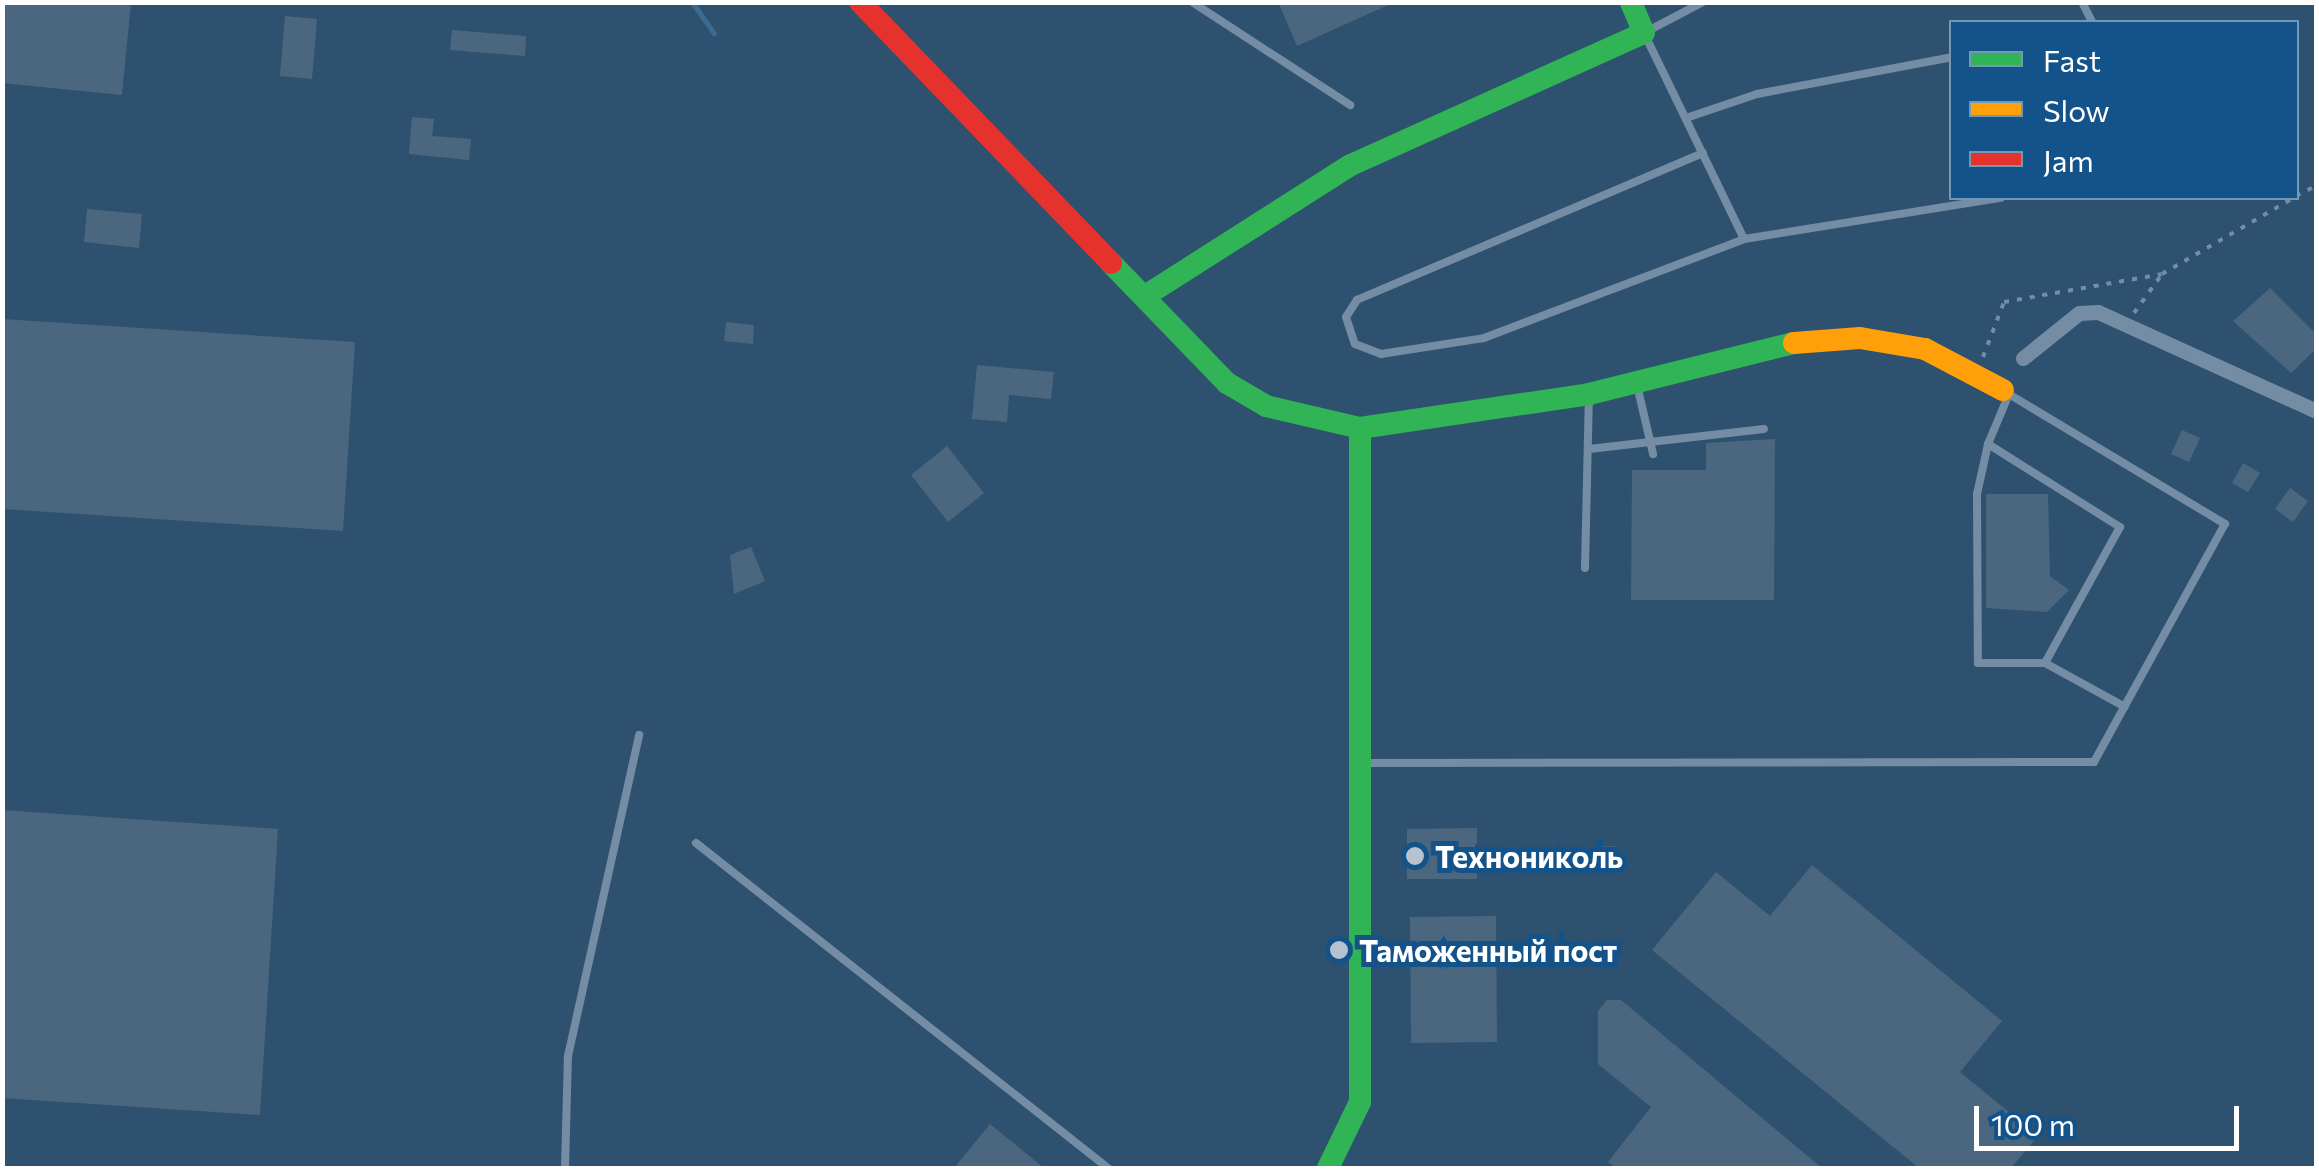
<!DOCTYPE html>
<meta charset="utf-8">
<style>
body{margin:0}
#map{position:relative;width:2319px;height:1171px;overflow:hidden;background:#2e516f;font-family:Commissioner,sans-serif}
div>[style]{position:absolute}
.stream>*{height:5px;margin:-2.5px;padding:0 2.5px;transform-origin:2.5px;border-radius:2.5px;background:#3b6a92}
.building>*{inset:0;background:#4b6780}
.path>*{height:4px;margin-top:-2px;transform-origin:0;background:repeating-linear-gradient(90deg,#758da4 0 5px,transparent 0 13px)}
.lane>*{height:8px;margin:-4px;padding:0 4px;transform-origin:4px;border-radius:4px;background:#758da4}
.street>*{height:15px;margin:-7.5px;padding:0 7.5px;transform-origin:7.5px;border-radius:7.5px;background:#758da4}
.fast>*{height:22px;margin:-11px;padding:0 11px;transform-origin:11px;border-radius:11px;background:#30b455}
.slow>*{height:22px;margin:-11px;padding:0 11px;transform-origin:11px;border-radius:11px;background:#ff9f0a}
.jam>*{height:22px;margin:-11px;padding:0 11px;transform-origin:11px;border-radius:11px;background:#e5322d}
.dots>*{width:28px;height:28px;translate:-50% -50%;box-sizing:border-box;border:5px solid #13538a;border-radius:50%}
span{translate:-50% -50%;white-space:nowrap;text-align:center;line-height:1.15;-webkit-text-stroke:10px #13538a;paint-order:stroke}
.poi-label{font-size:30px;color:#fff;font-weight:700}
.left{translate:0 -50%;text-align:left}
.frame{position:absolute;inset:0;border:5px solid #fff;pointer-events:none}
.legend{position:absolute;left:1949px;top:20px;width:350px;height:180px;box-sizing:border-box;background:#13538a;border:2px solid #7198b9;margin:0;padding:12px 18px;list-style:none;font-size:30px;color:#fff}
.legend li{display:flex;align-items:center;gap:20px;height:50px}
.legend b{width:50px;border:2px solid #7198b9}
.scale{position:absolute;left:1974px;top:1106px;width:265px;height:45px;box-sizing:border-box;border:5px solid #fff;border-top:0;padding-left:12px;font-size:30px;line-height:35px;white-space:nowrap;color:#fff;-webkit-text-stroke:8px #13538a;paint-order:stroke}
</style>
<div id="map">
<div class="stream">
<div style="left:692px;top:2px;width:38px;rotate:55deg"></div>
</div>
<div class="building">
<div style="clip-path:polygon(2px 2px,131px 2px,122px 95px,2px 83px)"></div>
<div style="clip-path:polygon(1278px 2px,1395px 2px,1297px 46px)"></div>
<div style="clip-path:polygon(285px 16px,317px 19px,312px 79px,280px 76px)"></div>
<div style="clip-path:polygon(452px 30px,526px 36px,525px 56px,450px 50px)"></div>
<div style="clip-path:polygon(412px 117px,434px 119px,432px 136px,471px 139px,469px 160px,409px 154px)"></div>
<div style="clip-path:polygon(87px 209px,142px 214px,139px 248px,84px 242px)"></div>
<div style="clip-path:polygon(2270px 288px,2316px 334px,2316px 349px,2291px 373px,2233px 321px)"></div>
<div style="clip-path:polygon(2px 319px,355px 342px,343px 531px,2px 509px)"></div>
<div style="clip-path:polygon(726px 322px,754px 325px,753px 344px,724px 341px)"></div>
<div style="clip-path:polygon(977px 365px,1054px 372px,1051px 399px,1009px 395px,1007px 422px,972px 419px)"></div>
<div style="clip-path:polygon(2182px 430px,2200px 438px,2189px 462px,2171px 454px)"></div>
<div style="clip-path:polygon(1775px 439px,1774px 600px,1631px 600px,1632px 470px,1706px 470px,1706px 443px)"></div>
<div style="clip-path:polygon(947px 446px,984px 493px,948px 522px,911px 475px)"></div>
<div style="clip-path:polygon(2243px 463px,2260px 473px,2248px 492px,2232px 483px)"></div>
<div style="clip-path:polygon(2290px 488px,2308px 501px,2293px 522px,2275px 509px)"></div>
<div style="clip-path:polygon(1986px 494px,2048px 494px,2050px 576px,2069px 590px,2047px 612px,1986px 608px)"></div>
<div style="clip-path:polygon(751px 547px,765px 581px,734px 594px,730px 555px)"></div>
<div style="clip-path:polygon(2px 810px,278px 829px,260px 1115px,2px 1098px)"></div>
<div style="clip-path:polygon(1477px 828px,1477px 879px,1407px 879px,1407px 829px)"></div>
<div style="clip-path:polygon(1615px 846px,1617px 867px,1592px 869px,1590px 847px)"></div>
<div style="clip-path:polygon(1812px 865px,2002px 1021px,1960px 1072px,2038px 1136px,2011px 1168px,1919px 1168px,1652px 950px,1716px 872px,1770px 916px)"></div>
<div style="clip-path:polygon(1496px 916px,1497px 1042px,1411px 1043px,1410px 917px)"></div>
<div style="clip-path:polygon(1607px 1000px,1621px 1000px,1822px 1168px,1616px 1168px,1608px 1162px,1651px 1107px,1598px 1064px,1598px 1011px)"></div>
<div style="clip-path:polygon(990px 1124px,1044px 1168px,954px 1168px)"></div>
</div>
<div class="path">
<div style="left:2296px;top:196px;width:22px;rotate:-27deg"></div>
<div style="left:2134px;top:313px;width:48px;rotate:-54.3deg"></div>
<div style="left:2162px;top:274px;width:151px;rotate:-30.1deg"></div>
<div style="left:1983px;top:357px;width:59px;rotate:-69.1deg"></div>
<div style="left:2004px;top:302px;width:160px;rotate:-10deg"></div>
</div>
<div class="lane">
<div style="left:1192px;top:2px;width:189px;rotate:33.1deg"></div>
<div style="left:1703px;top:2px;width:67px;rotate:152.3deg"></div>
<div style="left:1644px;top:33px;width:229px;rotate:64.1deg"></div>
<div style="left:1744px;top:239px;width:260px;rotate:-9.1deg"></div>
<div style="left:2082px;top:2px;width:22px;rotate:63deg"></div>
<div style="left:1686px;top:118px;width:75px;rotate:-18.7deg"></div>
<div style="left:1757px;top:94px;width:198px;rotate:-10.7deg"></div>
<div style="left:1703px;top:153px;width:376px;rotate:157deg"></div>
<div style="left:1357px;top:300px;width:20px;rotate:123deg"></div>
<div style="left:1346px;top:317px;width:28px;rotate:72deg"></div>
<div style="left:1355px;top:344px;width:28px;rotate:21deg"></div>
<div style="left:1381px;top:354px;width:104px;rotate:-8.8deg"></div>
<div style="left:1484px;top:338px;width:278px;rotate:-20.8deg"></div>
<div style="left:1637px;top:385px;width:71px;rotate:76.9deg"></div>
<div style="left:2009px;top:394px;width:54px;rotate:112.8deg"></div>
<div style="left:1988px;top:444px;width:156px;rotate:32.2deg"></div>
<div style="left:2120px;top:527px;width:155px;rotate:118.9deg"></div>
<div style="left:2045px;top:663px;width:91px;rotate:28.8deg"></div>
<div style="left:1988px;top:444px;width:51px;rotate:102.4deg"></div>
<div style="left:1977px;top:494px;width:169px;rotate:89.7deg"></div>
<div style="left:1978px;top:663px;width:67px"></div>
<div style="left:1589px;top:449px;width:176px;rotate:-6.5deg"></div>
<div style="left:1585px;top:568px;width:170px;rotate:-88.7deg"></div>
<div style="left:1364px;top:763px;width:730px;rotate:-0.08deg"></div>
<div style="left:2094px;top:762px;width:272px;rotate:-61.2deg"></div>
<div style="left:2225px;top:524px;width:254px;rotate:-149deg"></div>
<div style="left:696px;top:843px;width:525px;rotate:38.27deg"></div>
<div style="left:565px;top:1168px;width:112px;rotate:-88.5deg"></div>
<div style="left:568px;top:1056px;width:329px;rotate:-77.5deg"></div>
</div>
<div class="street">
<div style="left:2023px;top:358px;width:72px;rotate:-38.8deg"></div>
<div style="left:2079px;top:313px;width:19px;rotate:-3deg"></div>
<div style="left:2098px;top:312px;width:239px;rotate:24.4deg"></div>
</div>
<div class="fast">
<div style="left:1111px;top:263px;width:167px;rotate:46deg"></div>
<div style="left:1227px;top:383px;width:45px;rotate:30.5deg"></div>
<div style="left:1266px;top:406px;width:97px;rotate:13.2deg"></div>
<div style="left:1360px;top:428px;width:232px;rotate:-8.4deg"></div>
<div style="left:1589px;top:394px;width:211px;rotate:-14deg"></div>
<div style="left:1145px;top:296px;width:244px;rotate:-32.5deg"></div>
<div style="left:1351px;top:165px;width:321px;rotate:-24.3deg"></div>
<div style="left:1644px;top:33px;width:34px;rotate:-113deg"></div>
<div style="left:1328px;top:1168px;width:73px;rotate:-64.1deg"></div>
<div style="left:1360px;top:1102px;width:674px;rotate:-90deg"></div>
</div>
<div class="slow">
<div style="left:1794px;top:343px;width:66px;rotate:-4.3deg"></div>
<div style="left:1860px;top:338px;width:66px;rotate:9.6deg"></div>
<div style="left:1925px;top:349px;width:88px;rotate:27.7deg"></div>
</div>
<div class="jam">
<div style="left:860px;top:2px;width:362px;rotate:46.1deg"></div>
</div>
<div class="dots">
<div style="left:1415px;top:856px;background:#b6c2cd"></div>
<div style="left:1339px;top:950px;background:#b6c2cd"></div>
</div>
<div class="poi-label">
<span class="left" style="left:1435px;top:856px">Технониколь</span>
<span class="left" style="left:1359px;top:950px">Таможенный пост</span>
</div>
<div class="frame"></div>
<ul class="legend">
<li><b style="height:12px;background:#30b455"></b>Fast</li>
<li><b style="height:12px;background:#ff9f0a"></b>Slow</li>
<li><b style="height:12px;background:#e5322d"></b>Jam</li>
</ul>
<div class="scale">100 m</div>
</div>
